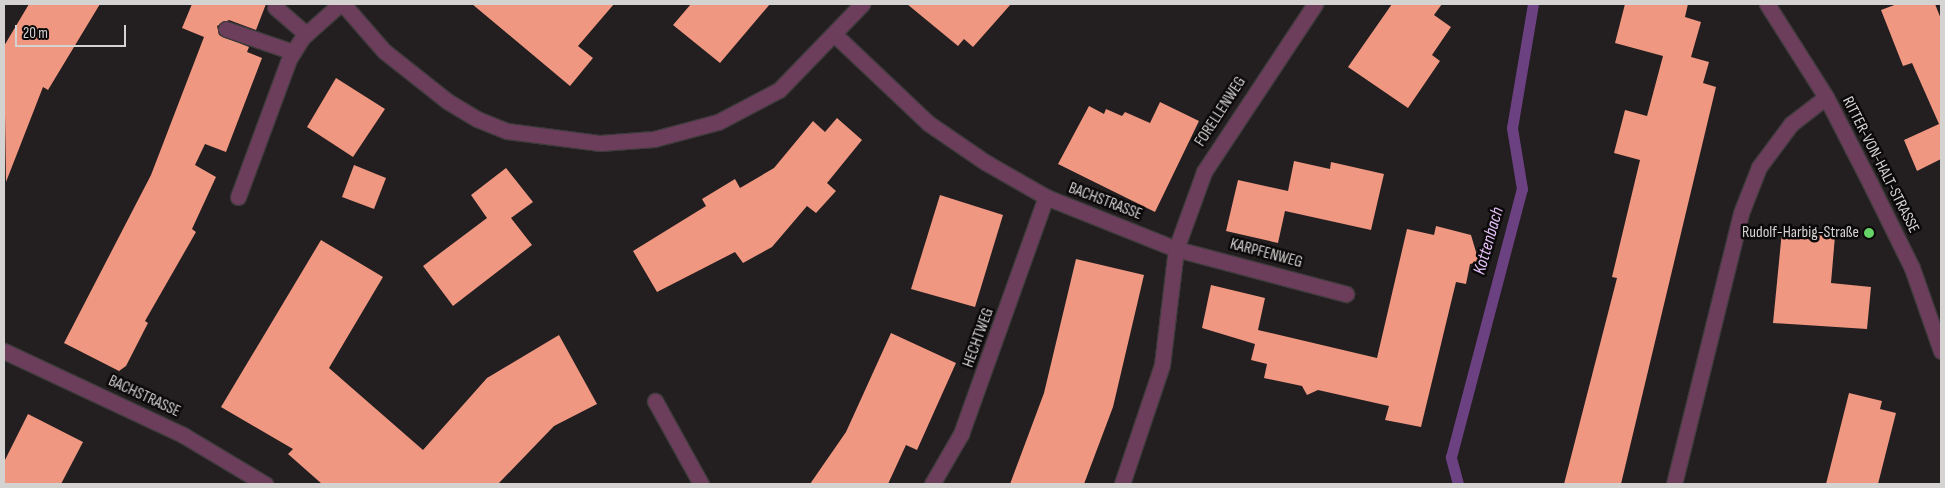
<!DOCTYPE html>
<meta charset="utf-8">
<style>
body{margin:0}
#map{position:relative;width:1945px;height:488px;overflow:hidden;background:#231e1f;font-family:"Sofia Sans Condensed",sans-serif}
div>[style]{position:absolute}
.stream>*{height:11px;margin:-5.5px;padding:0 5.5px;transform-origin:5.5px;border-radius:5.5px;background:#6c4182}
.building>*{inset:0;background:#ef9780}
.roads{filter:drop-shadow(1px 0 #3f3b3c) drop-shadow(-1px 0 #3f3b3c) drop-shadow(0 1px #3f3b3c) drop-shadow(0 -1px #3f3b3c)}
.lane>*{height:15px;margin:-7.5px;padding:0 7.5px;transform-origin:7.5px;border-radius:7.5px;background:#6c3e5c}
.street>*{height:15px;margin:-7.5px;padding:0 7.5px;transform-origin:7.5px;border-radius:7.5px;background:#6c3e5c}
.dots>*{width:14px;height:14px;translate:-50% -50%;box-sizing:border-box;border:2px solid #0b0909;border-radius:50%}
span{translate:-50% -50%;white-space:nowrap;text-align:center;line-height:1.15;-webkit-text-stroke:5px #0b0909;paint-order:stroke}
.street-label{font-size:16px;color:#d5d2d2}
.poi-label{font-size:16px;color:#d5d2d2}
.right{translate:-100% -50%;text-align:right}
.water-label{font-size:18px;color:#e4c0f8;font-style:italic}
.frame{position:absolute;inset:0;border:5px solid #d5d2d2;pointer-events:none}
.scale{position:absolute;left:15px;top:25px;width:111px;height:22px;box-sizing:border-box;border:2px solid #d5d2d2;border-top:0;padding-left:6px;font-size:15px;line-height:18px;white-space:nowrap;color:#d5d2d2;-webkit-text-stroke:4px #0b0909;paint-order:stroke}
</style>
<div id="map">
<div class="stream">
<div style="left:1458px;top:484px;width:28px;rotate:-105deg"></div>
<div style="left:1451px;top:457px;width:277px;rotate:-75.2deg"></div>
<div style="left:1522px;top:189px;width:62px;rotate:-99.3deg"></div>
<div style="left:1512px;top:128px;width:126px;rotate:-80.4deg"></div>
</div>
<div class="building">
<div style="clip-path:polygon(29px 4px,100px 4px,48px 90px,43px 87px,6px 182px,4px 46px)"></div>
<div style="clip-path:polygon(192px 4px,266px 4px,256px 30px,229px 20px,217px 26px,219px 35px,249px 47px,247px 52px,262px 58px,226px 152px,205px 144px,195px 165px,216px 177px,192px 229px,196px 232px,145px 321px,148px 323px,126px 366px,119px 371px,64px 343px,151px 175px,204px 37px,182px 28px)"></div>
<div style="clip-path:polygon(472px 4px,614px 4px,578px 46px,593px 58px,570px 86px)"></div>
<div style="clip-path:polygon(691px 4px,770px 4px,720px 63px,673px 25px)"></div>
<div style="clip-path:polygon(907px 4px,1011px 4px,973px 47px,964px 39px,958px 46px)"></div>
<div style="clip-path:polygon(1392px 4px,1442px 4px,1434px 15px,1451px 27px,1432px 55px,1440px 61px,1408px 108px,1348px 67px)"></div>
<div style="clip-path:polygon(1625px 4px,1688px 4px,1685px 17px,1701px 22px,1691px 57px,1709px 62px,1703px 83px,1716px 87px,1621px 484px,1564px 484px,1617px 278px,1612px 277px,1640px 160px,1614px 153px,1625px 110px,1647px 116px,1663px 56px,1615px 43px)"></div>
<div style="clip-path:polygon(1897px 4px,1935px 4px,1941px 19px,1941px 159px,1917px 171px,1904px 140px,1939px 124px,1912px 63px,1903px 66px,1881px 10px)"></div>
<div style="clip-path:polygon(336px 78px,385px 109px,353px 157px,307px 127px)"></div>
<div style="clip-path:polygon(1160px 102px,1199px 121px,1155px 212px,1058px 164px,1089px 106px,1104px 114px,1106px 109px,1122px 116px,1125px 112px,1150px 123px)"></div>
<div style="clip-path:polygon(837px 118px,862px 140px,827px 183px,836px 191px,816px 213px,807px 206px,772px 247px,743px 263px,735px 252px,657px 292px,633px 251px,706px 206px,702px 199px,735px 179px,740px 188px,774px 168px,813px 121px,825px 132px)"></div>
<div style="clip-path:polygon(1294px 161px,1330px 169px,1331px 162px,1384px 174px,1371px 230px,1285px 211px,1278px 243px,1226px 231px,1238px 180px,1288px 191px)"></div>
<div style="clip-path:polygon(354px 165px,386px 178px,374px 209px,342px 197px)"></div>
<div style="clip-path:polygon(506px 168px,533px 202px,511px 218px,532px 245px,453px 306px,423px 266px,487px 218px,471px 195px)"></div>
<div style="clip-path:polygon(940px 195px,1003px 215px,975px 307px,911px 289px)"></div>
<div style="clip-path:polygon(1436px 226px,1471px 235px,1479px 262px,1470px 264px,1466px 284px,1456px 282px,1421px 427px,1385px 420px,1389px 406px,1318px 390px,1307px 395px,1302px 386px,1264px 378px,1267px 364px,1251px 360px,1255px 344px,1202px 328px,1211px 285px,1265px 298px,1258px 330px,1377px 358px,1407px 229px,1434px 235px)"></div>
<div style="clip-path:polygon(1782px 231px,1835px 236px,1831px 283px,1871px 287px,1867px 329px,1773px 323px)"></div>
<div style="clip-path:polygon(321px 240px,383px 277px,329px 368px,423px 450px,487px 378px,559px 335px,597px 404px,554px 426px,498px 484px,322px 484px,288px 454px,293px 449px,221px 407px)"></div>
<div style="clip-path:polygon(1076px 259px,1144px 275px,1113px 407px,1084px 484px,1010px 484px,1044px 393px)"></div>
<div style="clip-path:polygon(891px 333px,956px 363px,917px 450px,906px 445px,888px 484px,810px 484px,846px 432px)"></div>
<div style="clip-path:polygon(1849px 393px,1882px 401px,1880px 409px,1896px 413px,1878px 484px,1826px 484px)"></div>
<div style="clip-path:polygon(28px 414px,83px 442px,61px 484px,4px 484px,4px 462px)"></div>
</div>
<div class="roads">
<div class="lane">
<div style="left:275px;top:7px;width:41px;rotate:41.1deg"></div>
<div style="left:226px;top:29px;width:71px;rotate:18.9deg"></div>
<div style="left:238px;top:197px;width:147px;rotate:-69.7deg"></div>
<div style="left:289px;top:59px;width:26px;rotate:-58deg"></div>
<div style="left:303px;top:37px;width:50px;rotate:-41.7deg"></div>
</div>
<div class="street">
<div style="left:343px;top:4px;width:62px;rotate:48.9deg"></div>
<div style="left:384px;top:51px;width:80px;rotate:38.4deg"></div>
<div style="left:447px;top:101px;width:35px;rotate:31deg"></div>
<div style="left:477px;top:119px;width:32px;rotate:22deg"></div>
<div style="left:507px;top:131px;width:94px;rotate:7.4deg"></div>
<div style="left:600px;top:143px;width:54px;rotate:-4.2deg"></div>
<div style="left:654px;top:139px;width:66px;rotate:-14.9deg"></div>
<div style="left:718px;top:122px;width:69px;rotate:-27.7deg"></div>
<div style="left:779px;top:90px;width:120px;rotate:-46deg"></div>
<div style="left:1315px;top:4px;width:201px;rotate:123.5deg"></div>
<div style="left:1204px;top:172px;width:82px;rotate:110deg"></div>
<div style="left:1176px;top:249px;width:176px;rotate:14.8deg"></div>
<div style="left:1767px;top:4px;width:110px;rotate:57.6deg"></div>
<div style="left:1826px;top:97px;width:97px;rotate:62.9deg"></div>
<div style="left:1870px;top:183px;width:95px;rotate:63.7deg"></div>
<div style="left:1912px;top:268px;width:88px;rotate:70.7deg"></div>
<div style="left:834px;top:34px;width:129px;rotate:43.4deg"></div>
<div style="left:928px;top:123px;width:69px;rotate:34.4deg"></div>
<div style="left:985px;top:162px;width:70px;rotate:29.8deg"></div>
<div style="left:1046px;top:197px;width:140px;rotate:21.8deg"></div>
<div style="left:1176px;top:249px;width:117px;rotate:96.9deg"></div>
<div style="left:1162px;top:365px;width:126px;rotate:108.6deg"></div>
<div style="left:4px;top:351px;width:198px;rotate:25.1deg"></div>
<div style="left:183px;top:435px;width:96px;rotate:30.9deg"></div>
<div style="left:655px;top:401px;width:95px;rotate:61deg"></div>
<div style="left:932px;top:484px;width:58px;rotate:-59.9deg"></div>
<div style="left:961px;top:434px;width:252px;rotate:-70.3deg"></div>
<div style="left:1674px;top:484px;width:279px;rotate:-76.1deg"></div>
<div style="left:1741px;top:213px;width:49px;rotate:-68.6deg"></div>
<div style="left:1759px;top:167px;width:54px;rotate:-53.3deg"></div>
<div style="left:1791px;top:124px;width:44px;rotate:-37.6deg"></div>
</div>
</div>
<div class="dots">
<div style="left:1869px;top:233px;background:#66d466"></div>
</div>
<div class="street-label">
<span style="left:1221px;top:112px;rotate:-57deg">FORELLENWEG</span>
<span style="left:1880px;top:165px;rotate:63deg">RITTER-VON-HALT-STRASSE</span>
<span style="left:1105px;top:202px;rotate:21deg">BACHSTRASSE</span>
<span style="left:1266px;top:254px;rotate:15deg">KARPFENWEG</span>
<span style="left:979px;top:338px;rotate:-70deg">HECHTWEG</span>
<span style="left:144px;top:397px;rotate:25deg">BACHSTRASSE</span>
</div>
<div class="poi-label">
<span class="right" style="left:1859px;top:233px">Rudolf-Harbig-Straße</span>
</div>
<div class="water-label">
<span style="left:1489px;top:241px;rotate:-74deg">Kottenbach</span>
</div>
<div class="frame"></div>
<div class="scale">20 m</div>
</div>
